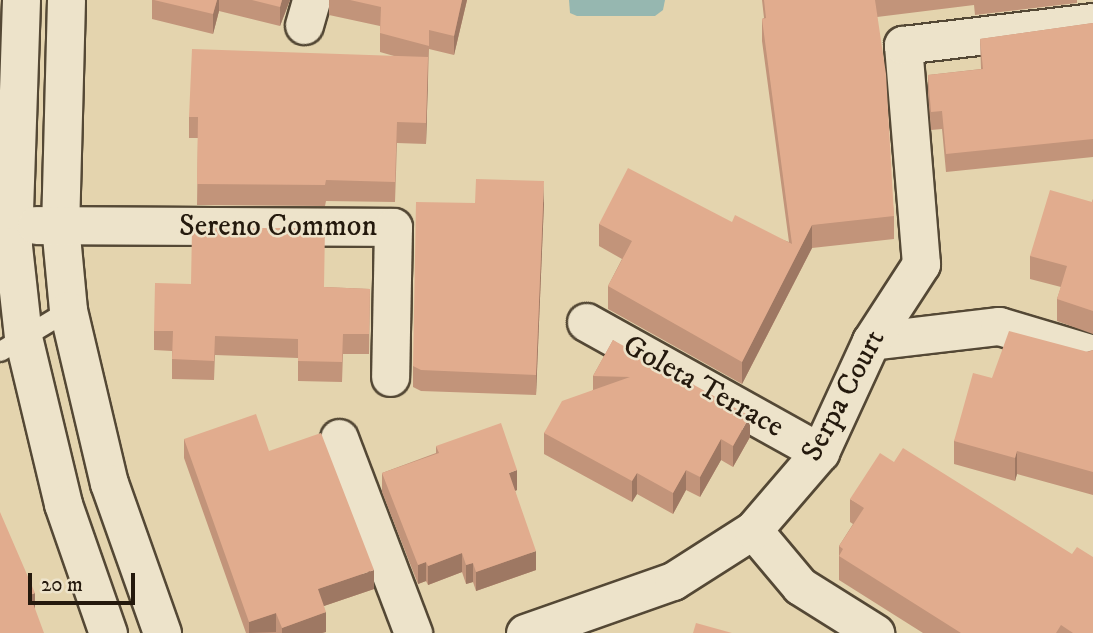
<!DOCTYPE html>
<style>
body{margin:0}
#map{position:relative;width:1093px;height:633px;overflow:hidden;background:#e4d4ae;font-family:"IM FELL DW Pica",serif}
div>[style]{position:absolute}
.water>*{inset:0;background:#96b7b0}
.roads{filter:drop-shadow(2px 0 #544835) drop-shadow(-2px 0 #544835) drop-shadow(0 2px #544835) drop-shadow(0 -2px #544835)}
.lane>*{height:19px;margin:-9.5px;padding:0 9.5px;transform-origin:9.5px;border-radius:9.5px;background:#ede3ca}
.street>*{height:37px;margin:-18.5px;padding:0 18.5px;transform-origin:18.5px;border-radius:18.5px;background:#ede3ca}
.wall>*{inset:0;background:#c2947a}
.shaded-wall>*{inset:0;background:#9e7863}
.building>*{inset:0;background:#e1ac8e}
span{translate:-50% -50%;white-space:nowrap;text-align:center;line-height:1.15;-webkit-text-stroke:5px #ede3ca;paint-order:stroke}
.street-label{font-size:30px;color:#24190d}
.scale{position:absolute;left:28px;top:573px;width:107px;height:32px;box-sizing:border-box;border:4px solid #24190d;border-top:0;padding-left:9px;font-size:21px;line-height:24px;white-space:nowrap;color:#24190d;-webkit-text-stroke:5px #ede3ca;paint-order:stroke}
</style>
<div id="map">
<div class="water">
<div style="clip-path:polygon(569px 0,665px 0,663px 10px,655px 16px,577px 16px,570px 13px)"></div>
</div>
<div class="roads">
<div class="lane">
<div style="left:0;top:351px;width:79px;rotate:-31.1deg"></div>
</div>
<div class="street">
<div style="left:21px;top:0;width:246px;rotate:91.9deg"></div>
<div style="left:13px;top:246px;width:92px;rotate:83.7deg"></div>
<div style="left:23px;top:337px;width:172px;rotate:76.5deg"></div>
<div style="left:63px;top:504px;width:137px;rotate:70.8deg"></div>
<div style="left:66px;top:0;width:225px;rotate:91.5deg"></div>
<div style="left:60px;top:225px;width:85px;rotate:84.6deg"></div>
<div style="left:68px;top:310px;width:178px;rotate:76.7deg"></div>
<div style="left:109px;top:483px;width:159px;rotate:70.5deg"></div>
<div style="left:304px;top:25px;width:26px;rotate:-74deg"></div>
<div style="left:36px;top:225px;width:357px;rotate:0.3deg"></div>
<div style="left:393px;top:227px;width:150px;rotate:91.1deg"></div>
<div style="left:586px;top:322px;width:268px;rotate:29.1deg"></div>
<div style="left:871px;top:341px;width:129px;rotate:-6.7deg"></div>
<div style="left:999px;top:326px;width:98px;rotate:16.6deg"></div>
<div style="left:339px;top:438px;width:209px;rotate:69.2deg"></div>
<div style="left:753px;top:530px;width:73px;rotate:50deg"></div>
<div style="left:800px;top:586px;width:89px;rotate:32.1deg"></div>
<div style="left:525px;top:633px;width:157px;rotate:-19.4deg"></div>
<div style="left:673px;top:581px;width:95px;rotate:-32.5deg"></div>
<div style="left:753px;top:530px;width:103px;rotate:-49.3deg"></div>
<div style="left:820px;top:452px;width:122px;rotate:-65.3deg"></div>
<div style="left:871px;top:341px;width:92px;rotate:-57deg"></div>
<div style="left:921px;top:264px;width:220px;rotate:-94.7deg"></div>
<div style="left:903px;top:45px;width:191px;rotate:-6.9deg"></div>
</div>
</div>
<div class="wall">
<div style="clip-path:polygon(152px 0,290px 0,280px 26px,219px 11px,213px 34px,152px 19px)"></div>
<div style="clip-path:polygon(329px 0,467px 0,454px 55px,429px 49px,426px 144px,397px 143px,395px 202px,326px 201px,325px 206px,197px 205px,198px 138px,189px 138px,189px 117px,394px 56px,380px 52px,380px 26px,329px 15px)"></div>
<div style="clip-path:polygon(762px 0,1077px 0,1077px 3px,975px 15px,974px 5px,877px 17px,894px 216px,894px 239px,812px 248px,742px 384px,608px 309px,608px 286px,622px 259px,599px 246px,599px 224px,732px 222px,789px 242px,762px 41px,762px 19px,764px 18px)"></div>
<div style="clip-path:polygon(1093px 23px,1093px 157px,946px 172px,942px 129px,931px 130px,928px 93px,928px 75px,981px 69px,980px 39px)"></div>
<div style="clip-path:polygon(1093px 199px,1093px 334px,1057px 321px,1057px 299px,1061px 287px,1030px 279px,1030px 256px,1092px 202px)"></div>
<div style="clip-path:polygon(544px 202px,536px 395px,421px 391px,413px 387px,413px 366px,475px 203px)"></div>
<div style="clip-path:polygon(324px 287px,370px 289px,369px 354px,343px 354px,342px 382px,298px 381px,298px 358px,215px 355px,214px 380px,172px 379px,172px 351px,154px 350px,154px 331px)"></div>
<div style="clip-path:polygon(613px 340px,750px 437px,733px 467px,721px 460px,700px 497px,686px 490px,673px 514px,637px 494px,632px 502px,544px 454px,544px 433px,593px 390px,593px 376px)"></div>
<div style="clip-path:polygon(1093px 350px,1093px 495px,1017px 474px,1015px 481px,954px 464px,954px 441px,992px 378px)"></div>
<div style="clip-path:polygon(184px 439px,269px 451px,374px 589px,324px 606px,326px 632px,322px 633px,246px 633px,184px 458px)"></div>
<div style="clip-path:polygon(436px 446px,517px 490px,515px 491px,536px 570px,476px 591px,473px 582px,466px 584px,462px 572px,428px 585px,426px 581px,418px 584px,382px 492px,382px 473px,436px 453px)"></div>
<div style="clip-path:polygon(850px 499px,1093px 633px,923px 633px,839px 580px,839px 546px,853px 524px,850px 522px)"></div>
</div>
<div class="shaded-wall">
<div style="clip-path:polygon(217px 0,219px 0,219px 11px,213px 34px,213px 14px)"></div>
<div style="clip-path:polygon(282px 0,290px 0,280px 26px,280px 7px)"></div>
<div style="clip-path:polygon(462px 0,467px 0,454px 55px,454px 36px)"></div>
<div style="clip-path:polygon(428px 57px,428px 78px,426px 144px,426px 123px)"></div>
<div style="clip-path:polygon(544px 181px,544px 202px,536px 395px,536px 375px)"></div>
<div style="clip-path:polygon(812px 225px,812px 248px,742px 384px,742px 362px)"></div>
<div style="clip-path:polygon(750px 416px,750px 437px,733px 467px,733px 446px)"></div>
<div style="clip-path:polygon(721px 439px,721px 460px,700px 497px,700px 477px)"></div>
<div style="clip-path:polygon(1017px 451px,1017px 474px,1015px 481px,1015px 458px)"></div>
<div style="clip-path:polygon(517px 470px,517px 490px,509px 493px,509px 473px)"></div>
<div style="clip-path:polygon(686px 470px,686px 490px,673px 514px,673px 493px)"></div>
<div style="clip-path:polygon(637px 473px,637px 494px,632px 502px,632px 481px)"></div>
<div style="clip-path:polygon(536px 551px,536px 570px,476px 591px,476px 572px)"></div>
<div style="clip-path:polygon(462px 553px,462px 572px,428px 585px,428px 566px)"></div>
<div style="clip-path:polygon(426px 562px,426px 581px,418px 584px,418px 565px)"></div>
<div style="clip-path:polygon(473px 563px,473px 582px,466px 584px,466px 565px)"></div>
<div style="clip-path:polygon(374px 570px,374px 589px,318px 608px,318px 589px)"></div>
<div style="clip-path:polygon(35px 593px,35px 613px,30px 595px)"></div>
<div style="clip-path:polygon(326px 612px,326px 632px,322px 633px,282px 633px,282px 628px)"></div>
<div style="clip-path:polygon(276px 613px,276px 632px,249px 633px,249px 622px)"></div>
</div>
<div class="building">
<div style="clip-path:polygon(154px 0,217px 0,213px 14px)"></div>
<div style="clip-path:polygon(252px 0,282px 0,280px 7px)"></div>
<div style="clip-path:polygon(350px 0,462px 0,454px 36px,429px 30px,429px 46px,380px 33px,381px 7px)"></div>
<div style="clip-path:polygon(764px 0,875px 0,886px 74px,894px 216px,812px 225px,742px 362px,608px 286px,632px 241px,599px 224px,628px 168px,732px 222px,735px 215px,792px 244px,762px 19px,766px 18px)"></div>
<div style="clip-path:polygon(1093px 23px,1093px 139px,946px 154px,942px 111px,931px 112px,928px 75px,983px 69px,980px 39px)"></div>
<div style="clip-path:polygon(192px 49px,428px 57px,426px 123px,397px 122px,395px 182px,326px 180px,325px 185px,197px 184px,198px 117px,189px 117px)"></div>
<div style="clip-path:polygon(476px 179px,544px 181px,536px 375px,421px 370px,413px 366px,416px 202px,475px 203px)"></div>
<div style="clip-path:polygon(1050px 190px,1092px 202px,1093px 199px,1093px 311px,1057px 299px,1067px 266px,1030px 256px)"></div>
<div style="clip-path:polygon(192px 228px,325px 228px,324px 287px,370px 289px,369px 334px,343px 334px,342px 362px,298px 361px,298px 339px,215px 336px,214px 361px,172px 359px,173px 331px,154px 331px,155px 283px,191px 284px)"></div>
<div style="clip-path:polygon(1009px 331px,1088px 352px,1093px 350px,1093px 472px,1017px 451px,1015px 458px,954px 441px,973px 373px,992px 378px)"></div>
<div style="clip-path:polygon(613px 340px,750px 416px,733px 446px,721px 439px,700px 477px,686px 470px,673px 493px,637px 473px,632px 481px,544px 433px,562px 401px,630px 377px,593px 376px)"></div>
<div style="clip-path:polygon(256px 414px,269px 451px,321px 433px,374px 570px,318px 589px,326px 612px,282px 628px,276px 613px,249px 622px,184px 439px)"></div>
<div style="clip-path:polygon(501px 423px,517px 470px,509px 473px,536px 551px,476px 572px,473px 563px,466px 565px,462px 553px,428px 566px,426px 562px,418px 565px,382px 473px,439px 453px,436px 446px)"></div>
<div style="clip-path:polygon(903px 448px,1072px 554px,1077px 547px,1093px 557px,1093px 633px,1073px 633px,1061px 625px,1056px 633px,961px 633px,839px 556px,843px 549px,839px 546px,864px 508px,850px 499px,880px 453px,894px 462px)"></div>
<div style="clip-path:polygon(0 512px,35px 593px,30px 595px,44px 633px,0 633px)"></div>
<div style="clip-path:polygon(696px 623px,732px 633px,693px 633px)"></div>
</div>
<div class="street-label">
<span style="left:278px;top:227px">Sereno Common</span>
<span style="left:703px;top:387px;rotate:29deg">Goleta Terrace</span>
<span style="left:844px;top:396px;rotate:-62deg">Serpa Court</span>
</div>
<div class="scale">20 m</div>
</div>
